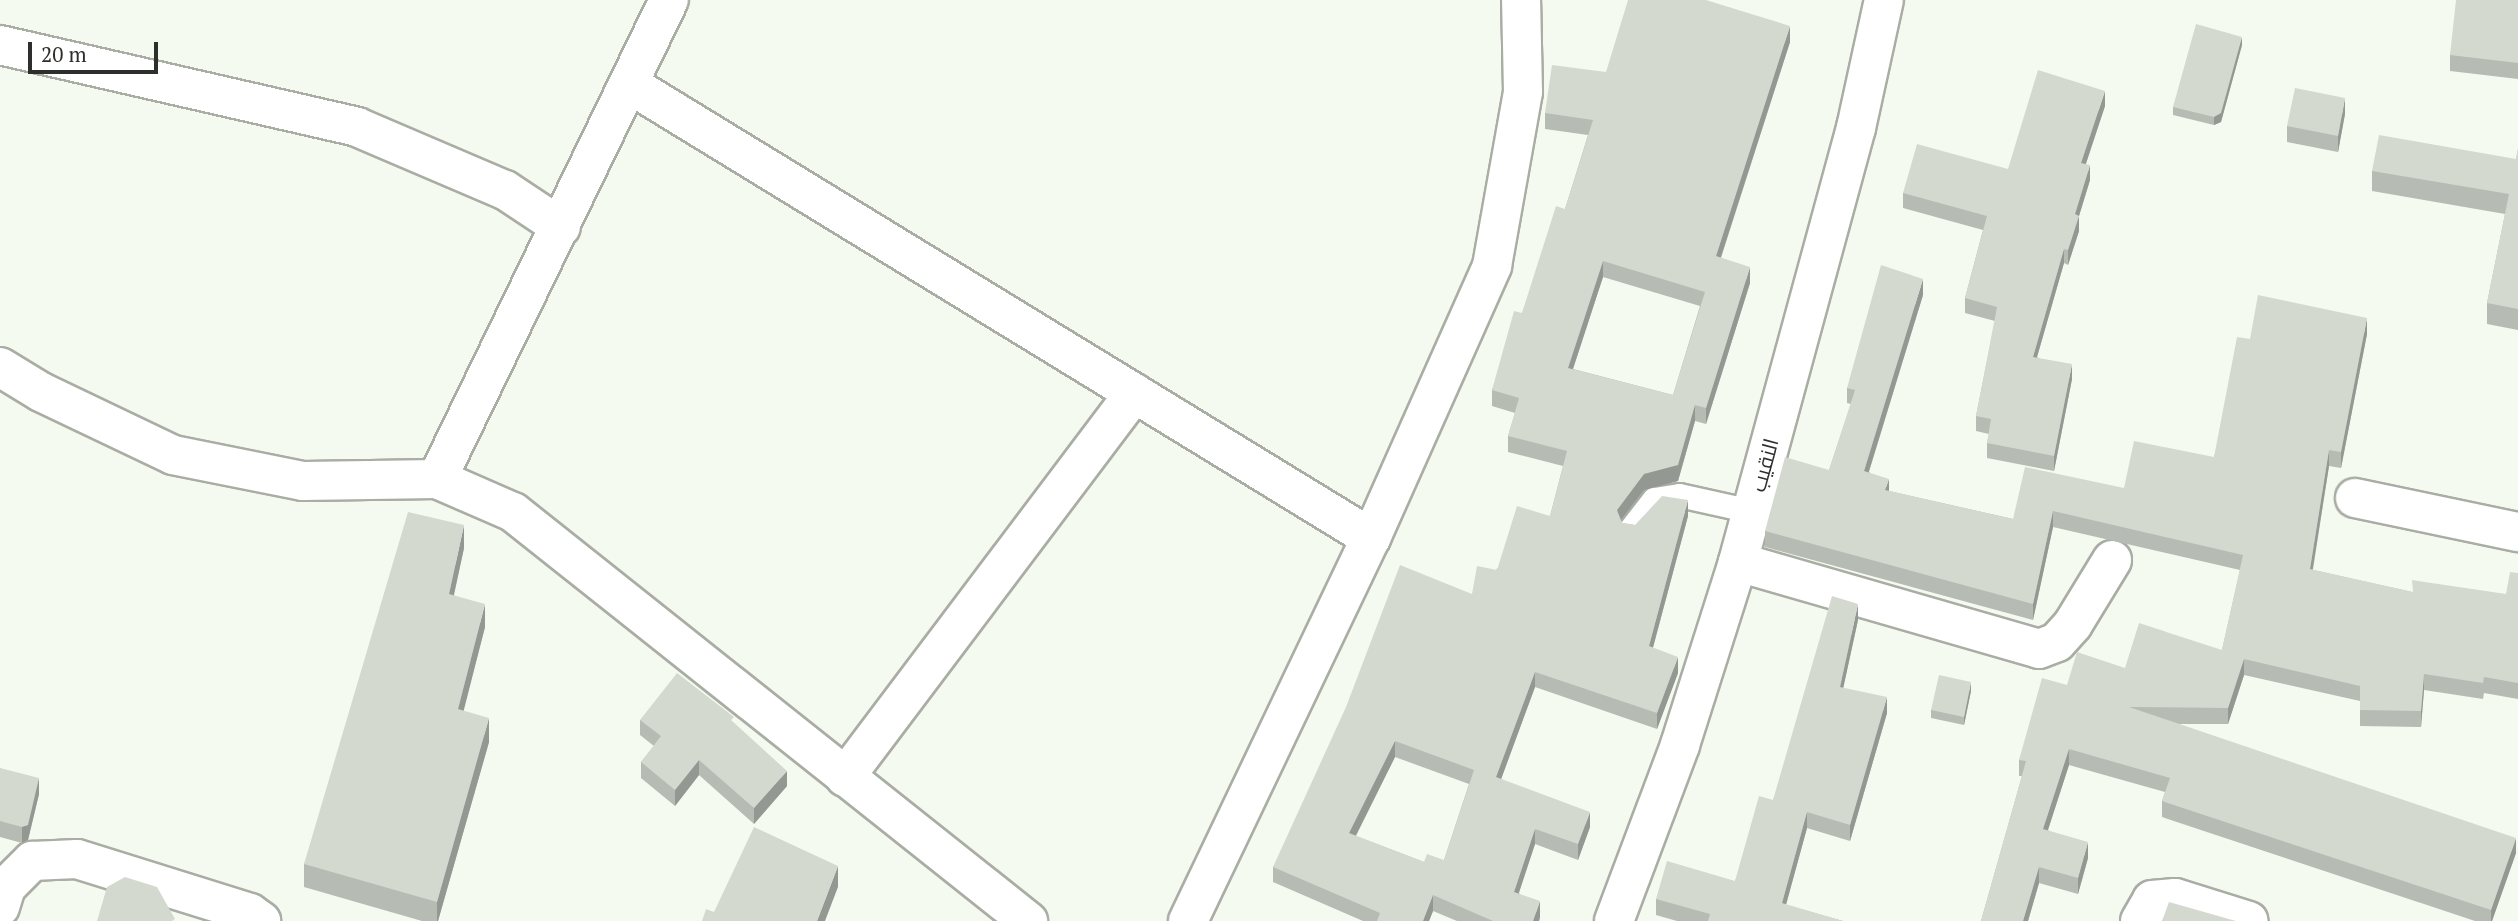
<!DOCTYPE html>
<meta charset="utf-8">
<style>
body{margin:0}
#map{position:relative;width:2518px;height:921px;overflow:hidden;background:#f5faf1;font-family:"PT Serif",Cairo,serif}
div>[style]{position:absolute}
.roads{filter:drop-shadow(2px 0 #a9ada4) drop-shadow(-2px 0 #a9ada4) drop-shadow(0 2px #a9ada4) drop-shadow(0 -2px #a9ada4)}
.service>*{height:23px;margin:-11.5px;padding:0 11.5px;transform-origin:11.5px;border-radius:11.5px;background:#fff}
.minor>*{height:38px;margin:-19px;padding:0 19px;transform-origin:19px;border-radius:19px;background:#fff}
.wall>*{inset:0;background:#b6bbb3}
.shaded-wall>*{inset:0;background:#949892}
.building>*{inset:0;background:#d4d9d0}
span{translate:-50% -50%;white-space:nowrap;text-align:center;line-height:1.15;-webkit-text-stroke:5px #fff;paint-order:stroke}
.street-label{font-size:21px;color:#2d2f2c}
.scale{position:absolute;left:28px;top:42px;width:130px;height:32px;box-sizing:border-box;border:4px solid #2d2f2c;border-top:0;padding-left:9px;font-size:21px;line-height:24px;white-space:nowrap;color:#2d2f2c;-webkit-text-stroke:5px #fff;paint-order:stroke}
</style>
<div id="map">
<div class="roads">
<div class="service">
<div style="left:1631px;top:528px;width:37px;rotate:-52deg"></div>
<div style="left:1654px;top:499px;width:25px;rotate:-9deg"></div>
<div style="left:1679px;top:495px;width:74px;rotate:12.5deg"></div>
</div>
<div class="minor">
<div style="left:0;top:45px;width:366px;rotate:12.9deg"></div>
<div style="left:357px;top:127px;width:161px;rotate:23.1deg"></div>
<div style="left:505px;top:190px;width:67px;rotate:33.5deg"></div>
<div style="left:629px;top:84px;width:870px;rotate:31.46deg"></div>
<div style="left:0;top:367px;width:48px;rotate:31.4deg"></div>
<div style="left:41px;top:392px;width:146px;rotate:25.5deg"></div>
<div style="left:173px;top:455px;width:133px;rotate:11.3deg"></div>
<div style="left:303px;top:481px;width:134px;rotate:-0.9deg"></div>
<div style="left:437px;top:479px;width:83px;rotate:23.5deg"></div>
<div style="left:513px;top:512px;width:658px;rotate:38.46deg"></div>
<div style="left:437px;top:479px;width:532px;rotate:-64.16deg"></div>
<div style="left:2355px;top:498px;width:167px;rotate:11.8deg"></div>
<div style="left:1738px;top:562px;width:313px;rotate:16.1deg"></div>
<div style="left:2039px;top:649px;width:19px;rotate:-21deg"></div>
<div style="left:2057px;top:642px;width:24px;rotate:-48deg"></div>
<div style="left:2073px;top:624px;width:75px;rotate:-58.6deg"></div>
<div style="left:845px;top:777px;width:481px;rotate:-53deg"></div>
<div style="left:0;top:907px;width:21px;rotate:-73deg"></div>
<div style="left:6px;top:887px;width:37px;rotate:-45deg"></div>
<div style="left:32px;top:861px;width:45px;rotate:-2.5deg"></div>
<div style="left:77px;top:859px;width:181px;rotate:17.3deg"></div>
<div style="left:250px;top:913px;width:14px;rotate:36deg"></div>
<div style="left:1188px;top:921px;width:424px;rotate:-64.5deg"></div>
<div style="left:1371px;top:538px;width:298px;rotate:-66deg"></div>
<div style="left:1492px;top:266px;width:177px;rotate:-79.9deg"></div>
<div style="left:1523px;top:92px;width:92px;rotate:-91.2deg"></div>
<div style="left:1614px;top:921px;width:188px;rotate:-69.4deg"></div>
<div style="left:1680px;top:745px;width:192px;rotate:-72.4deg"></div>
<div style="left:1738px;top:562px;width:450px;rotate:-74.8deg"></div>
<div style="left:1856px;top:128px;width:131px;rotate:-77.7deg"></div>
<div style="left:2140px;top:921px;width:24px;rotate:-60deg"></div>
<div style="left:2152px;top:900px;width:23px;rotate:-5deg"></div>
<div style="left:2175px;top:898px;width:77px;rotate:17.3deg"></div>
</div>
</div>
<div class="wall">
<div style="clip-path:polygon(2518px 0,2518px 79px,2450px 71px,2450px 55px)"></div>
<div style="clip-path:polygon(evenodd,1790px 42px,1721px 258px,1750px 283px,1706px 424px,1695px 421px,1678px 481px,1644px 490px,1621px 520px,1622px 523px,1635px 525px,1688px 516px,1653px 648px,1678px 673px,1657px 729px,1535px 687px,1501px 779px,1590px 827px,1578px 860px,1535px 844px,1519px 893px,1540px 917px,1539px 921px,1457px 921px,1433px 911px,1429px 921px,1363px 921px,1273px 882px,1273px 867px,1472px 594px,1550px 516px,1563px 466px,1508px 452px,1508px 436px,1515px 413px,1492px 406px,1492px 390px,1522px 313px,1565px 209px,1588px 135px,1545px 129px,1545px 113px,1606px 72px,1790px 42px,1603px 277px,1700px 306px,1673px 395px,1573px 369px,1603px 277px,1790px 42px,1395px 757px,1469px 784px,1444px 860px,1424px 862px,1356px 836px,1395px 757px)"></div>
<div style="clip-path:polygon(2242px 45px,2221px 122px,2214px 125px,2173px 115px,2173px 107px)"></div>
<div style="clip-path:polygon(2105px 106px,2086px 164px,2090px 180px,2079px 216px,2079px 231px,2068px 265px,2064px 263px,2037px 357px,2072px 379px,2054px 471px,1987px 458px,1987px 443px,1989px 434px,1976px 431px,1976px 416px,1995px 321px,1965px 313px,1965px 298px,1983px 230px,1903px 208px,1903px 193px,2008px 169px)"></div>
<div style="clip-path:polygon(2345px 114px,2338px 152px,2287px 142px,2287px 126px)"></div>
<div style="clip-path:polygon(2518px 149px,2518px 330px,2487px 324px,2487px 303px,2505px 214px,2372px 191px,2372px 171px,2516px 159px)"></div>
<div style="clip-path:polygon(1923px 295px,1869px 472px,1889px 491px,2013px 519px,2124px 488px,2214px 457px,2250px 339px,2367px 334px,2341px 468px,2329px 466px,2313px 570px,2412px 592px,2506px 594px,2518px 573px,2518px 699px,2484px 693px,2483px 699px,2424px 690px,2421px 727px,2360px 726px,2360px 701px,2244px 675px,2228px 724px,2178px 724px,2516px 853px,2492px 921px,2475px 921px,2162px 817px,2162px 801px,2165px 792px,2069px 765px,2048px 830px,2088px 858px,2078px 894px,2039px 883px,2028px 921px,1981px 921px,2022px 776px,2019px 776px,2019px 760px,2067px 685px,2125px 668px,2222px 650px,2240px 570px,2053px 527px,2033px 620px,1765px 547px,1765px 531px,1829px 470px,1851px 404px,1847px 403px,1847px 388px)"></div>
<div style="clip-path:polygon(464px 548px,454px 595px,485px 627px,463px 711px,489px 742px,438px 921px,422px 921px,304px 887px,304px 864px)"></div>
<div style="clip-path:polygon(1858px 620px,1843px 688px,1887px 713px,1850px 841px,1807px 828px,1786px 905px,1843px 921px,1677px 921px,1656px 915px,1656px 899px,1735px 881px)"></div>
<div style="clip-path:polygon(1971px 691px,1964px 725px,1931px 718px,1931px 710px)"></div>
<div style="clip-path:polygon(640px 720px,734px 723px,787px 786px,754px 824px,699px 775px,675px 806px,641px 778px,641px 762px,654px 746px,640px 735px)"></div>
<div style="clip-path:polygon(0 768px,39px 794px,28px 840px,22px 843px,0 837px)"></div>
</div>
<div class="shaded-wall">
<div style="clip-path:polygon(1790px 26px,1790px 42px,1716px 272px,1716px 256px)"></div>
<div style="clip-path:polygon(2242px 37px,2242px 45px,2221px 122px,2214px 125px,2214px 117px)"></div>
<div style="clip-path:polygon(2105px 91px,2105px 106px,2081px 178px,2081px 163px)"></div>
<div style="clip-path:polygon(2345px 98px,2345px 114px,2338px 152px,2338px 136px)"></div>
<div style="clip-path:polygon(2090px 165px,2090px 180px,2075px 229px,2075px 214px)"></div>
<div style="clip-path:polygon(2079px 216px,2079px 231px,2068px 265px,2068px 250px)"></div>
<div style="clip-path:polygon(2064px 249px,2064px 263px,2033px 371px,2033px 357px)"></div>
<div style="clip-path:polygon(1603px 261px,1603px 277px,1568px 384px,1568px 368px)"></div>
<div style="clip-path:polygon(1750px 267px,1750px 283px,1706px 424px,1706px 408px)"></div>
<div style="clip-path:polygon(1923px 279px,1923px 295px,1864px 487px,1864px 471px)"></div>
<div style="clip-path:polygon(2367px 318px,2367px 334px,2341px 468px,2341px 452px)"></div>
<div style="clip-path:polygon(2072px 364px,2072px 379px,2054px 471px,2054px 456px)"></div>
<div style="clip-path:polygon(1695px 405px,1695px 421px,1678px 481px,1644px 490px,1617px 525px,1617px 510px)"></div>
<div style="clip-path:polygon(2329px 450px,2329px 466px,2310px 585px,2310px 569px)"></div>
<div style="clip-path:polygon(1889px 479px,1889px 495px,1885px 490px)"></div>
<div style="clip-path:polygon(1688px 500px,1688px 516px,1649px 662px,1649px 646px)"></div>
<div style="clip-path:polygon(2053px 511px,2053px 527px,2033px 620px,2033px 604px)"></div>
<div style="clip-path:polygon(464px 525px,464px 548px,449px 617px,449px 594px)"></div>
<div style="clip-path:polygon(485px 604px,485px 627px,458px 733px,458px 709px)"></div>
<div style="clip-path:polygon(1858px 604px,1858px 620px,1840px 703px,1840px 687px)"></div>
<div style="clip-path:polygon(1678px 657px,1678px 673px,1657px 729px,1657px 713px)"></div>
<div style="clip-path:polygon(2244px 659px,2244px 675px,2228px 724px,2228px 708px)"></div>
<div style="clip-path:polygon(1535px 672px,1535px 687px,1496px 793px,1496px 777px)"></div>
<div style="clip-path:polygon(2424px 674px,2424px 690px,2421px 727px,2421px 711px)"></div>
<div style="clip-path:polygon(1971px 682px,1971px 691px,1964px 725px,1964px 717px)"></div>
<div style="clip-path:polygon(1887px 697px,1887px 713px,1850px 841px,1850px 825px)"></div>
<div style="clip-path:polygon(489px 718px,489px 742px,438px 921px,437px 921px,437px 902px)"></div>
<div style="clip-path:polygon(1395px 741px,1395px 757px,1349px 849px,1349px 833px)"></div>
<div style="clip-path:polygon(2069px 749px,2069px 765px,2043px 845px,2043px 829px)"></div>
<div style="clip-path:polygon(699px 760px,699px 775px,675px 806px,675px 790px)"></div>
<div style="clip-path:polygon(787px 771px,787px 786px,754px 824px,754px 808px)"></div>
<div style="clip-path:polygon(39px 778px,39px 794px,28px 840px,22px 843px,22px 827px)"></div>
<div style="clip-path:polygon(1590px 812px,1590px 827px,1578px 860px,1578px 844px)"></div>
<div style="clip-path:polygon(1807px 812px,1807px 828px,1782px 919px,1782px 903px)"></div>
<div style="clip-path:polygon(1535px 829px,1535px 844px,1514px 907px,1514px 892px)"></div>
<div style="clip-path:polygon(2516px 838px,2516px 853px,2492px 921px,2491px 921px,2491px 910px)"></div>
<div style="clip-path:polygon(2088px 842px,2088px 858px,2078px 894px,2078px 878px)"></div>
<div style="clip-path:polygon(838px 866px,838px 887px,825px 921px,817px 921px)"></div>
<div style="clip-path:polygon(2039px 867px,2039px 883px,2028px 921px,2023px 921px)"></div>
<div style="clip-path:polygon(1433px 895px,1433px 911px,1429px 921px,1423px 921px)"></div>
<div style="clip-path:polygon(1540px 901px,1540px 917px,1539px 921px,1533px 921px)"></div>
</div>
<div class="building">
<div style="clip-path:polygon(evenodd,1628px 0,1706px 0,1790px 26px,1716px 256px,1750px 267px,1706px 408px,1695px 405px,1678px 465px,1644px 474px,1617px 510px,1622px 523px,1635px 525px,1662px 496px,1688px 500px,1649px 646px,1678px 657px,1657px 713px,1535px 672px,1496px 777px,1590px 812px,1578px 844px,1535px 829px,1514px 892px,1540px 901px,1533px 921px,1493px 921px,1433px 895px,1423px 921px,1377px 921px,1380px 913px,1273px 867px,1346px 707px,1400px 565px,1472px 594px,1477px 566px,1497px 570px,1517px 506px,1550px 516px,1567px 451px,1508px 436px,1519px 398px,1492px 390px,1514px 311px,1522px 313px,1556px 206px,1565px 209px,1593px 120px,1545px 113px,1552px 65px,1606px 72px,1628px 0,1603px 261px,1705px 292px,1673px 395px,1568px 368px,1603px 261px,1628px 0,1395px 741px,1474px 770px,1444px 860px,1427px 854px,1424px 862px,1349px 833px,1395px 741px)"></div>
<div style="clip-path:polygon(2456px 0,2518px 0,2518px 63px,2450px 55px)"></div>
<div style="clip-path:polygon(2196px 24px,2242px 37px,2221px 113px,2214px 117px,2173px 107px)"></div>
<div style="clip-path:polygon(2038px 70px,2105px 91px,2081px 163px,2090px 165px,2075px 214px,2079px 216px,2068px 250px,2064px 249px,2033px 357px,2072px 364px,2054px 456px,1987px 443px,1991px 419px,1976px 416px,1997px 307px,1965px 298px,1987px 216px,1903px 193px,1917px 144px,2008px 169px)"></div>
<div style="clip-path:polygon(2295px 88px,2345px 98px,2338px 136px,2287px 126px)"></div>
<div style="clip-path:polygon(2379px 135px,2516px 159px,2518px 149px,2518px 309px,2487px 303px,2509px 194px,2372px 171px)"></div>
<div style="clip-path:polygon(1881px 265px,1923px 279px,1864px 471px,1889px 479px,1885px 490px,2013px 519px,2025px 467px,2124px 488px,2134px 441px,2214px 457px,2237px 337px,2250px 339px,2258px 295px,2367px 318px,2341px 452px,2329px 450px,2310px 569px,2413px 592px,2412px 580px,2506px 594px,2510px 572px,2518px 573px,2518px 683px,2484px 677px,2483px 683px,2424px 674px,2421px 711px,2360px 710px,2360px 686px,2244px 659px,2228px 708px,2129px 707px,2516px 838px,2491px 910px,2162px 801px,2170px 778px,2069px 749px,2043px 829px,2088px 842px,2078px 878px,2039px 867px,2023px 921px,1981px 921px,2026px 761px,2019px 760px,2042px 678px,2067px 685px,2077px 652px,2125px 668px,2139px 623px,2222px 650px,2243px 555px,2053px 511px,2033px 604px,1765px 531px,1785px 457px,1829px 470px,1855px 390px,1847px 388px)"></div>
<div style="clip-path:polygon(408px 512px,464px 525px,449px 594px,485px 604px,458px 709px,489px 718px,437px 902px,304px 864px)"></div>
<div style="clip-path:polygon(1832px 596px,1858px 604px,1840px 687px,1887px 697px,1850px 825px,1807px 812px,1782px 903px,1843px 921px,1708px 921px,1710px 914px,1656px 899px,1667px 861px,1735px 881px,1759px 796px,1773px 800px)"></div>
<div style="clip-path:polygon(677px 673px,734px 717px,731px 720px,787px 771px,754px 808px,699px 760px,675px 790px,641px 762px,661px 736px,640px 720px)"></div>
<div style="clip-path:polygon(1939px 675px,1971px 682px,1964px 717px,1931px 710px)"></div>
<div style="clip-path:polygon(0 768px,39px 778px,28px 825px,22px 827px,0 821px)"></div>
<div style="clip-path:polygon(754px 827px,838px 866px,817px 921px,702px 921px,706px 909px,714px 912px)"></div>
<div style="clip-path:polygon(125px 877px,157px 887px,175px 919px,172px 921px,97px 921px,107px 887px)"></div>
<div style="clip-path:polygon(2169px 902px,2236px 921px,2162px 921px)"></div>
</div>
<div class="street-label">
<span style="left:1764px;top:465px;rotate:-75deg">النقيب</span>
</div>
<div class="scale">20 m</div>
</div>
